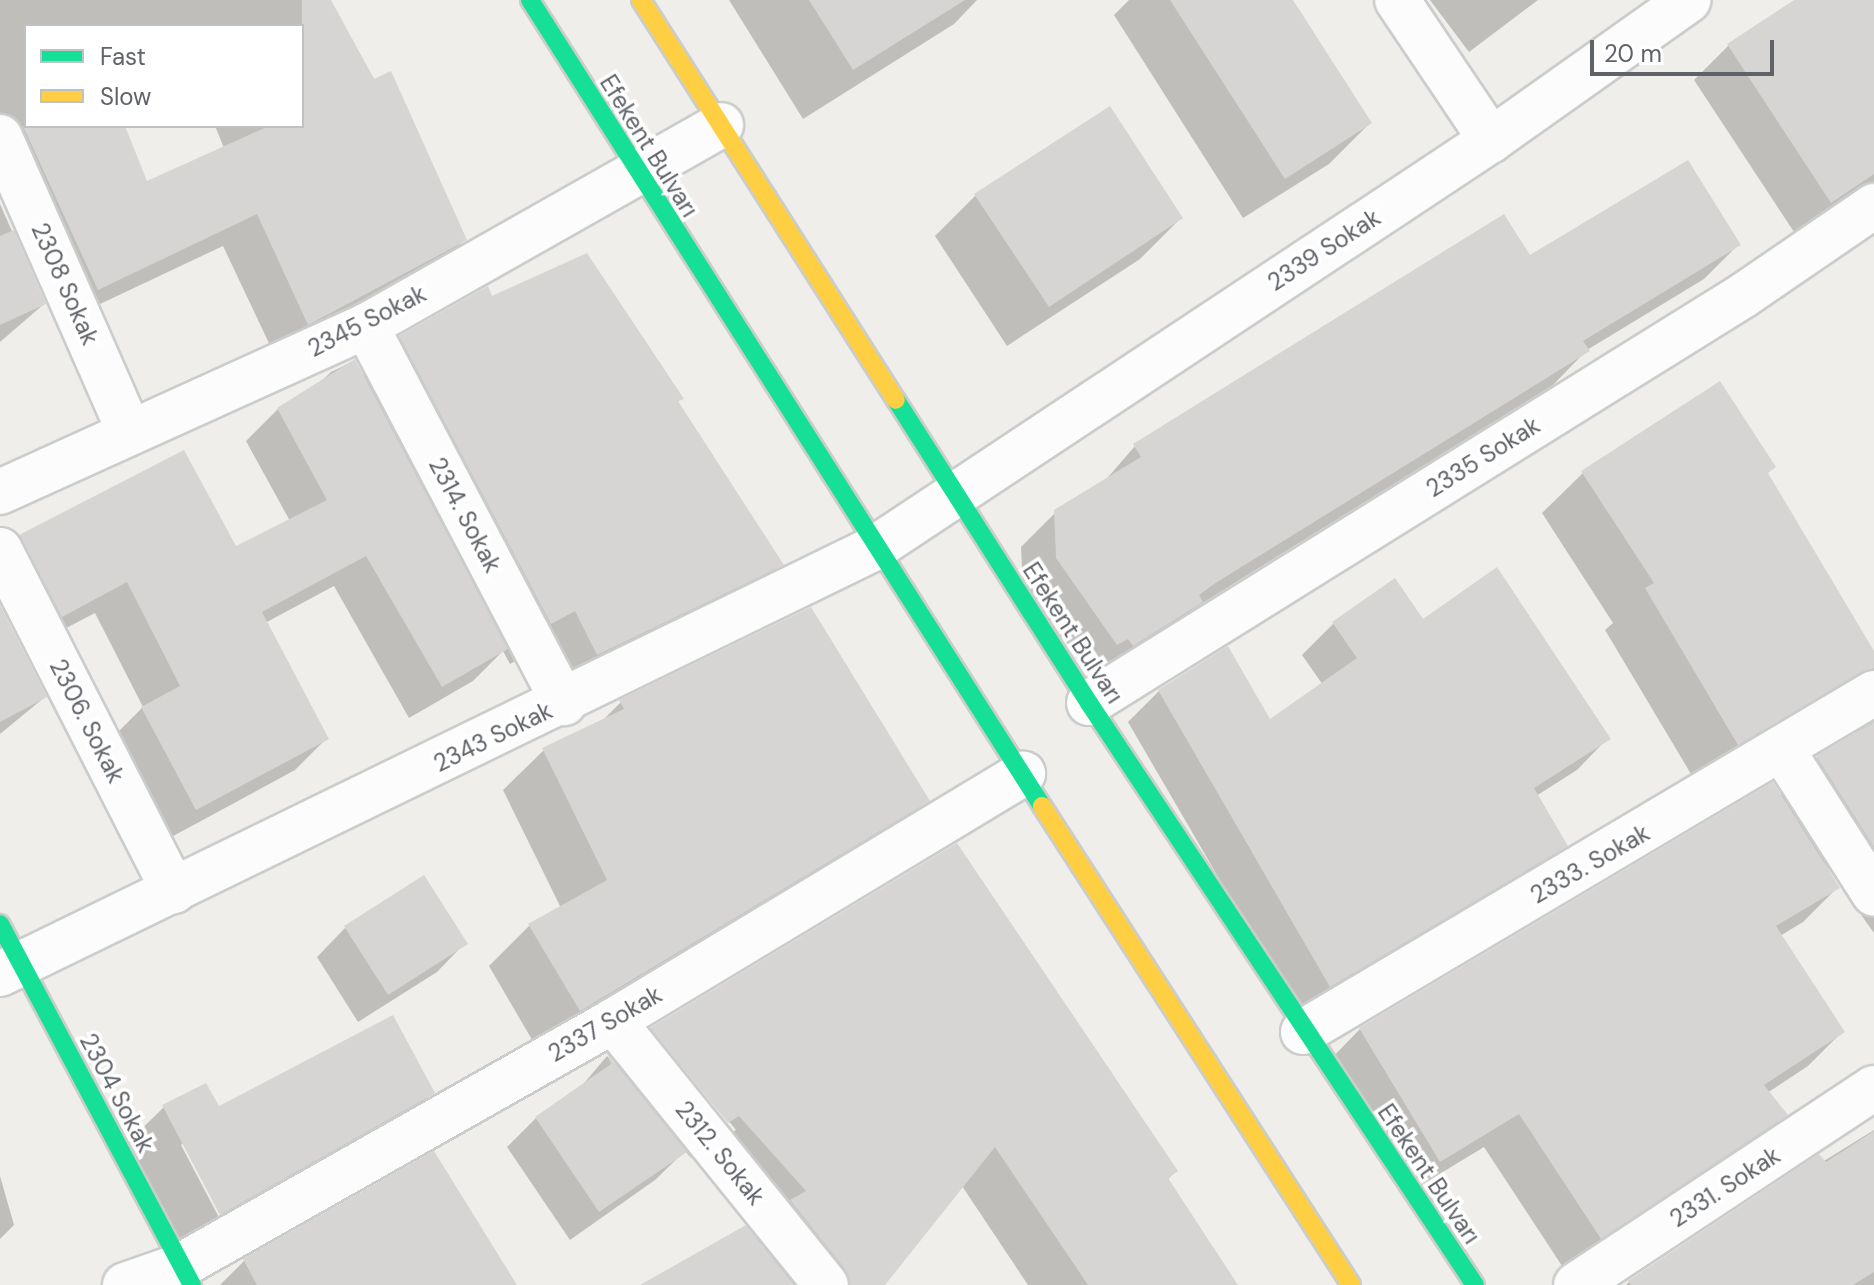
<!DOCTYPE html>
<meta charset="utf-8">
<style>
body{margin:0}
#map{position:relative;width:1874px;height:1285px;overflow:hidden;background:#efeeea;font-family:"DM Sans",sans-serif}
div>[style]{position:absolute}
.shadow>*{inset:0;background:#0003}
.building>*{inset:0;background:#d6d5d3}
.roads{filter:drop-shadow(2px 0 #cbcccc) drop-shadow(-2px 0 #cbcccc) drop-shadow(0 2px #cbcccc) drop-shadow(0 -2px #cbcccc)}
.street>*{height:44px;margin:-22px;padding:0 22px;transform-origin:22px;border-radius:22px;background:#fdfcfc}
.fast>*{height:18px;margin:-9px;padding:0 9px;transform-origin:9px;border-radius:9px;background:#16e098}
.slow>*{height:18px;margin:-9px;padding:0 9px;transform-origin:9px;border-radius:9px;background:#ffcf43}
span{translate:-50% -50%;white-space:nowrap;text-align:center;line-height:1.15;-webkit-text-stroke:7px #fff;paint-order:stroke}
.street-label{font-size:24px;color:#5f6368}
.legend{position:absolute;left:24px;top:24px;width:280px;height:104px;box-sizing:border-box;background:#fff;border:2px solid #bfc1c3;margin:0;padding:10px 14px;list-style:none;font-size:24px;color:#5f6368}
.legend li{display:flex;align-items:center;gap:16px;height:40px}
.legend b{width:40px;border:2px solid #bfc1c3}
.scale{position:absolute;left:1590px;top:40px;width:184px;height:36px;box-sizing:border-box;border:4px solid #5f6368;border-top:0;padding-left:10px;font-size:24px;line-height:28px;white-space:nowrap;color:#5f6368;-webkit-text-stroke:6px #fff;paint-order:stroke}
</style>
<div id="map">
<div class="shadow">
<div style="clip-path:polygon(evenodd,0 0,329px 0,465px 239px,432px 273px,275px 356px,223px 246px,64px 321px,0 182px,0 0,26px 26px,302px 26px,302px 126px,215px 126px,224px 148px,146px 183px,123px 126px,26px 126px,26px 26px)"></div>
<div style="clip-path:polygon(729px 0,977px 0,954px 24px,803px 119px)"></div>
<div style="clip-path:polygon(1129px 0,1291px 0,1370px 123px,1329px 164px,1243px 218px,1114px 15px)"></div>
<div style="clip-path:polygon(1430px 0,1538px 0,1469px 52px)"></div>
<div style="clip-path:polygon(1798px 0,1874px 0,1874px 183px,1796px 235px,1694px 80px,1729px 45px)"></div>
<div style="clip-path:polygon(976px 195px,1181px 218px,1140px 259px,1007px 346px,935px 236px)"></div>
<div style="clip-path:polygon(0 204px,44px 304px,0 342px)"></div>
<div style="clip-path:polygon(1738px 245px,1704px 279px,1587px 350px,1553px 385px,1193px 609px,1166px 636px,1098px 679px,1023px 593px,1021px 547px,1056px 512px,1103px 483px,1135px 446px,1529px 258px)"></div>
<div style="clip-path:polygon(491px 299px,681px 398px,677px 403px,781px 564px,741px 605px,556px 695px,534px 650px,510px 664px,503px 651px,473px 681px,409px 718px,334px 586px,265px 623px,327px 738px,295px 770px,164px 841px,110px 740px,143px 707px,95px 613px,30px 647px,10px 558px,42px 526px,235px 549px,290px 521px,246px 441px,278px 409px,312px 390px,331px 372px,354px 361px,362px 376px,401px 337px)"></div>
<div style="clip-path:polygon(1583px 473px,1766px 474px,1874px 655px,1874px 680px,1697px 784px,1605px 630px,1613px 623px,1542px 513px)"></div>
<div style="clip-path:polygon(0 609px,45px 697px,0 734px)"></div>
<div style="clip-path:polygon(1422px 622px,1608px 738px,1577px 770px,1536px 796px,1565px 845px,1534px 877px,1299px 1016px,1128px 722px,1159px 691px,1270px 722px,1323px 685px,1302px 655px,1333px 624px)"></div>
<div style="clip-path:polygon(621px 702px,927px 801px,887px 841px,538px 1050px,489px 966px,529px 926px,561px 908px,503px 790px,544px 750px,600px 723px)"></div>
<div style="clip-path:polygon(1874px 721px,1874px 933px,1810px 843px,1838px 887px,1803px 922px,1780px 936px,1842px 1032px,1808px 1066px,1767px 1093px,1785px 1115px,1751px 1149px,1566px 1272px,1484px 1147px,1405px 1195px,1326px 1064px,1360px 1029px,1780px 796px,1817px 758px)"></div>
<div style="clip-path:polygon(345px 928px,465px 943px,437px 972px,358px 1022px,317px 957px)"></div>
<div style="clip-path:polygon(evenodd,652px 1029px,1176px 1171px,1167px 1180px,1236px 1285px,1028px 1285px,962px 1186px,883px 1285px,644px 1285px,754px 1239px,769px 1224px,702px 1150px,691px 1158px,685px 1151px,655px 1180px,570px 1240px,507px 1147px,536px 1118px,580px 1088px,607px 1056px,615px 1066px,652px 1029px,654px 1036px,659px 1036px,736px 1130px,732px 1132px,654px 1036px)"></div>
<div style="clip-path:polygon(evenodd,432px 1093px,392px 1134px,179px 1254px,123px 1147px,164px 1107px,218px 1109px,432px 1093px,184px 1142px,226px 1223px,223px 1225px,181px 1145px,184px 1142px)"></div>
<div style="clip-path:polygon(1874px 1130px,1874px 1285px,1626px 1285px,1629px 1282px)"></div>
<div style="clip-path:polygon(0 1176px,14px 1225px,0 1239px)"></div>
<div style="clip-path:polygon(244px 1261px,496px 1285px,220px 1285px)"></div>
</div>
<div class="building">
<div style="clip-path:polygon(302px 0,331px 0,374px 79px,391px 71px,467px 240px,308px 325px,257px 214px,98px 290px,23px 126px,125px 126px,147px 181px,269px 126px,302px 126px)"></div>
<div style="clip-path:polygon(809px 0,965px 0,853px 70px)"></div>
<div style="clip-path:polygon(1170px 0,1293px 0,1372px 123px,1285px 179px)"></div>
<div style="clip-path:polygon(1794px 0,1874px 0,1874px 174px,1831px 203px,1727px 44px)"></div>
<div style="clip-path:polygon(1110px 106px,1183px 218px,1049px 307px,974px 194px)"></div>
<div style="clip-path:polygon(1688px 160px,1741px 245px,1583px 341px,1590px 351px,1214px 584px,1199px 595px,1203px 602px,1133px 646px,1128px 639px,1117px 645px,1056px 558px,1054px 510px,1141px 457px,1133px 444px,1504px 214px,1530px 255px)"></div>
<div style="clip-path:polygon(14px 230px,46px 304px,0 325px,0 236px)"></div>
<div style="clip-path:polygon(587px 253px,684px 399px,678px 401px,784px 565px,597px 655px,575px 611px,551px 624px,399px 336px,488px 286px,492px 296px)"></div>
<div style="clip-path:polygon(355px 359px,508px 649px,442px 687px,366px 556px,262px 612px,329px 739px,196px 810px,141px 707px,180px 686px,127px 582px,62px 617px,19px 535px,184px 450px,236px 546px,327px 500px,277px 408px)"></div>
<div style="clip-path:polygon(1720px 381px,1776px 467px,1768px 473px,1874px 651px,1874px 668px,1738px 745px,1645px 588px,1654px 583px,1581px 471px)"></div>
<div style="clip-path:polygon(1497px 567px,1611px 739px,1534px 788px,1568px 846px,1330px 987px,1158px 690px,1228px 646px,1270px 719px,1357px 658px,1332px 622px,1395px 578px,1423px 619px)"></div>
<div style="clip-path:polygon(0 605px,47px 697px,0 722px)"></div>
<div style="clip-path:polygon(811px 607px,930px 801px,580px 1011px,528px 924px,607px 880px,542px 748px,624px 709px,619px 700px)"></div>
<div style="clip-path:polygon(1874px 722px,1874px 847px,1816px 756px)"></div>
<div style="clip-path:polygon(1773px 782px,1840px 888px,1776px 926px,1845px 1032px,1764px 1085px,1788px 1115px,1601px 1239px,1519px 1114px,1440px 1162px,1359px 1028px)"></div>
<div style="clip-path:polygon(957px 843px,1178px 1171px,1168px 1178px,1238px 1285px,1088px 1285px,995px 1147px,885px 1285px,850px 1285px,845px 1269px,790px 1200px,806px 1191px,739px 1116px,728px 1123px,650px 1028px)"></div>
<div style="clip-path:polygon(424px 875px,468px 944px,388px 995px,344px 926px)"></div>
<div style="clip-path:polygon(393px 1015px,435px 1093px,220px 1215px,162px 1105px,206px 1083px,219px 1106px)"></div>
<div style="clip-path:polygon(607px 1053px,687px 1152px,599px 1212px,535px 1117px,611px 1064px)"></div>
<div style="clip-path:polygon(1874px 1131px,1874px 1272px,1853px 1285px,1631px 1285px,1628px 1281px,1819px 1154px,1826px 1162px)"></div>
<div style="clip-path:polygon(434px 1151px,517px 1285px,257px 1285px,243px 1259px)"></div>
<div style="clip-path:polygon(746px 1225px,794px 1285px,640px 1285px)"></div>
</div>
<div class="roads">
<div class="street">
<div style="left:1397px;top:0;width:169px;rotate:56.1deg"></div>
<div style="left:0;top:137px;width:321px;rotate:66.3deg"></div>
<div style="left:366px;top:326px;width:426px;rotate:62.3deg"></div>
<div style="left:0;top:492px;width:402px;rotate:-24.4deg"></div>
<div style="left:366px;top:326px;width:408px;rotate:-29.5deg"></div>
<div style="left:0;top:550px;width:383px;rotate:63deg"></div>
<div style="left:1089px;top:703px;width:772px;rotate:-31.92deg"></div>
<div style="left:1744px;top:295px;width:158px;rotate:-34.4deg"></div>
<div style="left:1783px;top:751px;width:169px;rotate:57.5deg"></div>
<div style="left:0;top:974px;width:973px;rotate:-25.96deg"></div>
<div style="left:875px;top:548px;width:739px;rotate:-33.52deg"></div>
<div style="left:1491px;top:140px;width:242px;rotate:-35.3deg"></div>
<div style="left:613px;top:1021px;width:339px;rotate:51.1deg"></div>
<div style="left:1303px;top:1032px;width:664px;rotate:-30.7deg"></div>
<div style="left:125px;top:1285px;width:60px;rotate:-19.3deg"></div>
<div style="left:182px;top:1265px;width:495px;rotate:-29.5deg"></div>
<div style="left:613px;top:1021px;width:479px;rotate:-31.1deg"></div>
<div style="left:1576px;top:1285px;width:357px;rotate:-33.5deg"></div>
</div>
<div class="fast">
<div style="left:530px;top:0;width:955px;rotate:57.57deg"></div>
<div style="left:896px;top:400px;width:359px;rotate:57.5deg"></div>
<div style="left:1089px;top:703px;width:698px;rotate:56.45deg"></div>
<div style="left:0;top:924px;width:409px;rotate:62deg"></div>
</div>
<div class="slow">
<div style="left:641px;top:0;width:474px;rotate:57.5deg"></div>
<div style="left:1042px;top:806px;width:570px;rotate:57.17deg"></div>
</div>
</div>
<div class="street-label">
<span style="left:649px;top:146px;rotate:58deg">Efekent Bulvarı</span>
<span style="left:1324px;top:250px;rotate:-33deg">2339 Sokak</span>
<span style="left:65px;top:284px;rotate:66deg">2308 Sokak</span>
<span style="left:367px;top:321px;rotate:-27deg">2345 Sokak</span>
<span style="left:1483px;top:457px;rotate:-32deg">2335 Sokak</span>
<span style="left:465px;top:515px;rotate:62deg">2314. Sokak</span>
<span style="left:1073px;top:633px;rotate:57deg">Efekent Bulvarı</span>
<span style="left:87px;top:721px;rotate:63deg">2306. Sokak</span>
<span style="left:493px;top:737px;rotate:-26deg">2343 Sokak</span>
<span style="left:1590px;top:864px;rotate:-30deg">2333. Sokak</span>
<span style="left:605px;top:1024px;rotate:-30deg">2337 Sokak</span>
<span style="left:117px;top:1093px;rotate:62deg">2304 Sokak</span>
<span style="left:720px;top:1153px;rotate:51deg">2312. Sokak</span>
<span style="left:1429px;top:1174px;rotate:56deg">Efekent Bulvarı</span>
<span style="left:1725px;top:1187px;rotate:-33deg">2331. Sokak</span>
</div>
<ul class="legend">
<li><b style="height:10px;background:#16e098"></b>Fast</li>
<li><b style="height:10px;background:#ffcf43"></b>Slow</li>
</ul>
<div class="scale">20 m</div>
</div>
